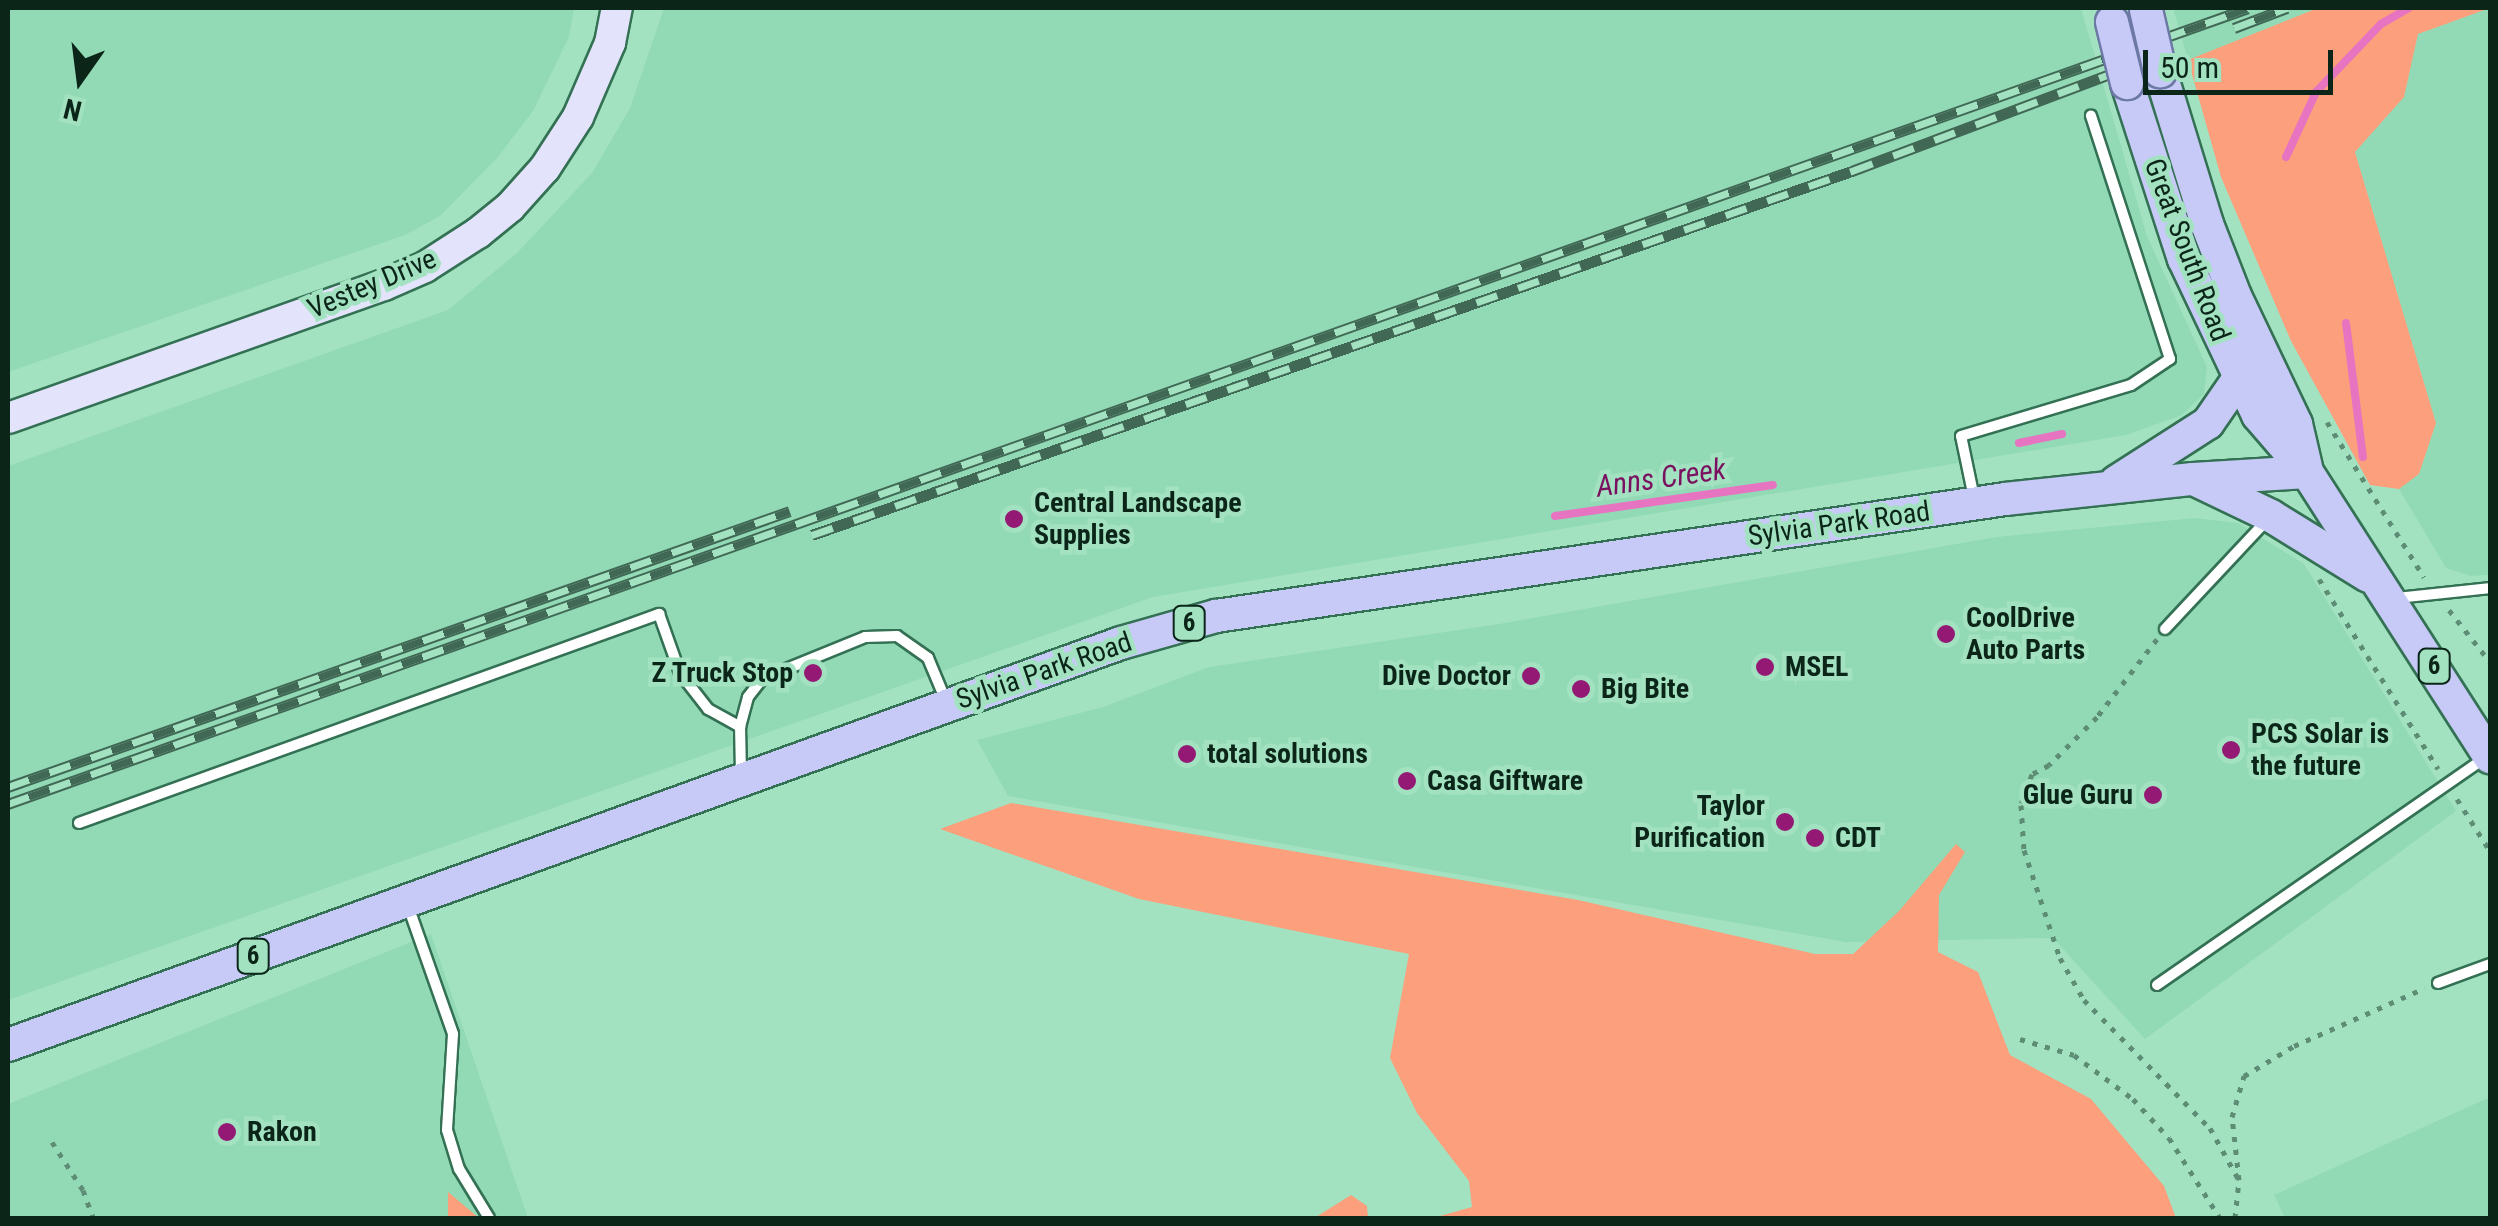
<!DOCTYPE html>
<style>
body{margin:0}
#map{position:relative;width:2498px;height:1226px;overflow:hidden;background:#a3e2c1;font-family:"Roboto Condensed",sans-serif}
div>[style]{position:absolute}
.built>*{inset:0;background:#92dab5}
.green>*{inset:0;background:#fb9f7c}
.stream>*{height:8px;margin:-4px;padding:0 4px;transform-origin:4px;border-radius:4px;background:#e774c1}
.path>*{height:5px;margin-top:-2.5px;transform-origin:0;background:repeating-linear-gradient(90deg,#5e8d75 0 5px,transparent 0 13px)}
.roads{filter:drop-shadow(2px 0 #347154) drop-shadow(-2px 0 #347154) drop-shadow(0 2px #347154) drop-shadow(0 -2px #347154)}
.lane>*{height:10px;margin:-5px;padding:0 5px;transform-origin:5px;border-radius:5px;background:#fff}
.secondary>*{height:30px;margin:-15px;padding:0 15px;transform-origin:15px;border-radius:15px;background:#e3e4fb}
.primary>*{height:32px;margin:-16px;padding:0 16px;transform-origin:16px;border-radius:16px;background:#c7caf7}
.rail>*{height:11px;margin-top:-5.5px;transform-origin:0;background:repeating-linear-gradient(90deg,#a3e2c1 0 22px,#416855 0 44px);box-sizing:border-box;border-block:2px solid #416855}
.bridges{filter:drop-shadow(2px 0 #6d79a5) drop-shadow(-2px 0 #6d79a5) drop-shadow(0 2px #6d79a5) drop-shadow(0 -2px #6d79a5)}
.primary-bridge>*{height:32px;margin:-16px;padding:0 16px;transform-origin:16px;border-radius:16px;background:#c7caf7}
.dots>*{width:28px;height:28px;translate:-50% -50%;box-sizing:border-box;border:5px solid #a3e2c1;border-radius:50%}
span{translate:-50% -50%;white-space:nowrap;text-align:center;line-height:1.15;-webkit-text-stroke:9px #a3e2c1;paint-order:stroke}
.shield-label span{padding:2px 8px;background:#a3e2c1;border:2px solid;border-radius:8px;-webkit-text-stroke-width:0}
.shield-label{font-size:25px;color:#0b2519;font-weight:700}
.street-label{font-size:28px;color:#0b2519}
.poi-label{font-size:28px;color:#0b2519;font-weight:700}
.left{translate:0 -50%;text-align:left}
.right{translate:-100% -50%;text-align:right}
.water-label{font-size:30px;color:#7a105f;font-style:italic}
.frame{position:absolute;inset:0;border:10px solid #0b2519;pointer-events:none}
.north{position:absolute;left:30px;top:30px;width:100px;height:100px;-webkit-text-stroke:8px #a3e2c1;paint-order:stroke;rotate:194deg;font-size:28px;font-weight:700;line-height:40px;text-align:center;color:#0b2519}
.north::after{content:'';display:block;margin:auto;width:35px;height:45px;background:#0b2519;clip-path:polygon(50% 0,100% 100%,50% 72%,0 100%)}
.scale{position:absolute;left:2143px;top:50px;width:190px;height:45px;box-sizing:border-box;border:5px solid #0b2519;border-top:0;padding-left:12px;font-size:30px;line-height:35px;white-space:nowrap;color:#0b2519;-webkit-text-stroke:8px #a3e2c1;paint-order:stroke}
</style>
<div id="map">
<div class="built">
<div style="clip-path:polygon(8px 8px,574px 8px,569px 37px,533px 111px,498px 157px,440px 216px,405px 235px,8px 372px)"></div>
<div style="clip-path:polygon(664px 8px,2081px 8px,2147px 236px,2207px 367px,2204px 394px,2182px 415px,2126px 435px,1153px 597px,8px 1000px,8px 466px,448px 310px,517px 253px,592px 173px,630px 108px)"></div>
<div style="clip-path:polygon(2173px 8px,2318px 8px,2188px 60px)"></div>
<div style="clip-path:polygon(2490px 8px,2490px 596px,2488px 575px,2471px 576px,2446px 568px,2399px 489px,2419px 474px,2436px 423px,2355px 152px,2404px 97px,2418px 34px)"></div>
<div style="clip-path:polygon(2195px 518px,2238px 523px,2304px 564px,2456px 811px,2145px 1039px,2053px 938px,1846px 942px,1008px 796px,977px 740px,1103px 707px,1209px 667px,1499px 624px,1996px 537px)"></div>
<div style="clip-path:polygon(431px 934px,528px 1218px,8px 1218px,8px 1104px)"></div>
<div style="clip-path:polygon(2490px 1097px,2490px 1218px,2285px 1218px,2274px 1195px)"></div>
</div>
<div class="green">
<div style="clip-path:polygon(2318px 8px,2490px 8px,2418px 34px,2404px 97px,2355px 152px,2436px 423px,2419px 474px,2399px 489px,2370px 485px,2291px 341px,2221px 177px,2188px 60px)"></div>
<div style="clip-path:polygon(1011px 803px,1578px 900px,1815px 954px,1853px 954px,1899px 911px,1956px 844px,1965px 852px,1939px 895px,1938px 952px,1978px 972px,2010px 1055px,2091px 1099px,2164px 1186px,2176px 1218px,1433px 1218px,1472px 1207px,1469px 1181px,1417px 1113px,1390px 1058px,1409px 954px,1139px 899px,940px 829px)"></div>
<div style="clip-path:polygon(448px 1192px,467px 1208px,479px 1218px,448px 1218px)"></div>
<div style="clip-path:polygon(1351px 1195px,1367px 1206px,1368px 1218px,1316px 1217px)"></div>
</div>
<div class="stream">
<div style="left:2286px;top:157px;width:72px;rotate:-65.2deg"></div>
<div style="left:2316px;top:92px;width:94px;rotate:-46.3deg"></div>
<div style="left:2381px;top:24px;width:32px;rotate:-30deg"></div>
<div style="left:2346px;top:323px;width:135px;rotate:82.8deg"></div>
<div style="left:2019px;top:443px;width:44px;rotate:-11.8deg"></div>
<div style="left:1555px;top:516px;width:220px;rotate:-8.1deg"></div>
</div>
<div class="path">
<div style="left:2327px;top:422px;width:183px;rotate:58deg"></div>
<div style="left:2319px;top:579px;width:224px;rotate:57.9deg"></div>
<div style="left:2449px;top:610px;width:66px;rotate:51.7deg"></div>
<div style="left:2157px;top:639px;width:98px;rotate:127.6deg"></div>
<div style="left:2097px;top:717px;width:68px;rotate:135deg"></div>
<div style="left:2049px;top:765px;width:19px;rotate:152deg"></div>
<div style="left:2032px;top:774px;width:33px;rotate:110deg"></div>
<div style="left:2021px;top:805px;width:45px;rotate:86.2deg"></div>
<div style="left:2024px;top:850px;width:114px;rotate:71.6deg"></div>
<div style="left:2060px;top:958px;width:48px;rotate:60.3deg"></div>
<div style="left:2084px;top:1000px;width:180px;rotate:45.5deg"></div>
<div style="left:2210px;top:1128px;width:60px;rotate:60.9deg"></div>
<div style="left:2457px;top:799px;width:62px;rotate:57.6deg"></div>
<div style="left:2020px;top:1039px;width:56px;rotate:16.5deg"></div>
<div style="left:2074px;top:1055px;width:74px;rotate:36.7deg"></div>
<div style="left:2133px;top:1099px;width:53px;rotate:47.3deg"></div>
<div style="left:2169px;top:1138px;width:95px;rotate:57.5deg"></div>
<div style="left:52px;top:1142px;width:57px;rotate:57.1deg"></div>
<div style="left:83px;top:1190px;width:30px;rotate:70deg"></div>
<div style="left:2235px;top:1218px;width:38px;rotate:-84deg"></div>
<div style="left:2239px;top:1180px;width:63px;rotate:-96.3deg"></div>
<div style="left:2232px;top:1117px;width:43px;rotate:-73.7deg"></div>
<div style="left:2244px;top:1076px;width:58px;rotate:-31deg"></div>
<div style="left:2294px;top:1046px;width:143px;rotate:-23.9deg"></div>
</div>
<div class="roads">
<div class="lane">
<div style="left:1974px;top:498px;width:63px;rotate:-101.8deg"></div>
<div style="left:1961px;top:436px;width:177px;rotate:-16.7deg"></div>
<div style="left:2131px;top:385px;width:47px;rotate:-33.7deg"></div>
<div style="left:2170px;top:359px;width:256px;rotate:-108deg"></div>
<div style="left:2397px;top:598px;width:94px;rotate:-6.1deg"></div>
<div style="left:2165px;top:629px;width:149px;rotate:-46.9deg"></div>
<div style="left:741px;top:773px;width:46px;rotate:-91.2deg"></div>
<div style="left:740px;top:727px;width:31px;rotate:-75deg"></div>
<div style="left:748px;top:697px;width:23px;rotate:-52deg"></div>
<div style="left:762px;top:679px;width:111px;rotate:-22.2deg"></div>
<div style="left:865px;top:637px;width:32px;rotate:-2deg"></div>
<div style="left:897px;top:636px;width:38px;rotate:35deg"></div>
<div style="left:928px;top:658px;width:47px;rotate:67.3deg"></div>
<div style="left:79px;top:823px;width:617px;rotate:-19.82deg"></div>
<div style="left:659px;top:614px;width:63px;rotate:70.4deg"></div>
<div style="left:680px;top:673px;width:46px;rotate:52.1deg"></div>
<div style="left:708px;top:709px;width:37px;rotate:29deg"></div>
<div style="left:408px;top:906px;width:136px;rotate:70.6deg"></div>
<div style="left:453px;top:1034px;width:96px;rotate:93.6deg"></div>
<div style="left:447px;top:1130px;width:41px;rotate:72.9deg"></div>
<div style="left:459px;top:1169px;width:57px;rotate:58.5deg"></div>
<div style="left:2438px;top:983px;width:55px;rotate:-20.1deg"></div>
<div style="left:2157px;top:985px;width:399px;rotate:-34.7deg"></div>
</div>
<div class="secondary">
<div style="left:8px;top:418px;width:399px;rotate:-19.5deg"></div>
<div style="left:384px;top:285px;width:45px;rotate:-23.7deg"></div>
<div style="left:425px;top:267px;width:63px;rotate:-32.7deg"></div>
<div style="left:478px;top:233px;width:41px;rotate:-39.1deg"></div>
<div style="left:510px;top:207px;width:52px;rotate:-48.1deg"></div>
<div style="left:545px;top:168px;width:61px;rotate:-57.1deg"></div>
<div style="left:578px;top:117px;width:81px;rotate:-66.6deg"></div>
<div style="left:610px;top:43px;width:36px;rotate:-79deg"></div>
</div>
<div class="primary">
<div style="left:2160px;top:71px;width:160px;rotate:72.9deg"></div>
<div style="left:2207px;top:224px;width:77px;rotate:68.7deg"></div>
<div style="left:2235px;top:296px;width:142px;rotate:64.5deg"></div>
<div style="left:2296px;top:424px;width:44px;rotate:76.9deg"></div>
<div style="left:2127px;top:83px;width:185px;rotate:72.1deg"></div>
<div style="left:2184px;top:259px;width:173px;rotate:64.6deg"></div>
<div style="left:2258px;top:415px;width:75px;rotate:49.3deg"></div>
<div style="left:2307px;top:472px;width:339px;rotate:57.3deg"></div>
<div style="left:2198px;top:481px;width:81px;rotate:25.6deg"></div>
<div style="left:2271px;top:516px;width:114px;rotate:31.7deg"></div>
<div style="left:2116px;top:482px;width:109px;rotate:-32.7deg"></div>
<div style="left:2208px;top:423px;width:55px;rotate:-55.4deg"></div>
<div style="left:8px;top:1045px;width:1183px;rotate:-19.86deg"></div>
<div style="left:1121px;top:643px;width:99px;rotate:-15.9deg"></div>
<div style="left:1216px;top:616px;width:798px;rotate:-8.43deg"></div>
<div style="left:2005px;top:499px;width:189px;rotate:-6.1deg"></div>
<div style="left:2193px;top:479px;width:114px;rotate:-3.5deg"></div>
</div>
</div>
<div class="rail">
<div style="left:2234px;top:28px;width:57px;rotate:-20.7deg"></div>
<div style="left:812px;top:535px;width:1102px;rotate:-19.29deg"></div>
<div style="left:1852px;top:171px;width:333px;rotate:-20.6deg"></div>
<div style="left:8px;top:787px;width:829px;rotate:-19.44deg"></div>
<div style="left:8px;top:804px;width:2377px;rotate:-19.56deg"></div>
</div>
<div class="bridges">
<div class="primary-bridge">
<div style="left:2146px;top:10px;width:63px;rotate:77.1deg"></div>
<div style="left:2112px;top:22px;width:63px;rotate:76.2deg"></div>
</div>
</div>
<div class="dots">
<div style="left:1014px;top:519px;background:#941974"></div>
<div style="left:1946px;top:634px;background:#941974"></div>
<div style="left:1765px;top:667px;background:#941974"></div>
<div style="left:813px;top:673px;background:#941974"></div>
<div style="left:1531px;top:676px;background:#941974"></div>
<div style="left:1581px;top:689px;background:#941974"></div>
<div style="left:2231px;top:750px;background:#941974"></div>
<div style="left:1187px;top:754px;background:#941974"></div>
<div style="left:1407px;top:781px;background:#941974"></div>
<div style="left:2153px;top:795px;background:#941974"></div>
<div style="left:1785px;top:822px;background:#941974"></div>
<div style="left:1815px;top:838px;background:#941974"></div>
<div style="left:227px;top:1132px;background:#941974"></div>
</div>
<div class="shield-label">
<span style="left:1189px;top:623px">6</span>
<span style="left:2434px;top:666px">6</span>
<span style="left:253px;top:956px">6</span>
</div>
<div class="street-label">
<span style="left:2187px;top:250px;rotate:69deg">Great South Road</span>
<span style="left:372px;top:284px;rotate:-23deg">Vestey Drive</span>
<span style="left:1839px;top:524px;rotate:-8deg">Sylvia Park Road</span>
<span style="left:1044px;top:671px;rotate:-19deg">Sylvia Park Road</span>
</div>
<div class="poi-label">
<span class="left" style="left:1034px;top:519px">Central Landscape<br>Supplies</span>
<span class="left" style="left:1966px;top:634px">CoolDrive<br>Auto Parts</span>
<span class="left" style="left:1785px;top:667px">MSEL</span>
<span class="right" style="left:793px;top:673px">Z Truck Stop</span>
<span class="right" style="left:1511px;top:676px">Dive Doctor</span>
<span class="left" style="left:1601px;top:689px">Big Bite</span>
<span class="left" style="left:2251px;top:750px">PCS Solar is<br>the future</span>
<span class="left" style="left:1207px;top:754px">total solutions</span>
<span class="left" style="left:1427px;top:781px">Casa Giftware</span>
<span class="right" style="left:2133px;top:795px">Glue Guru</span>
<span class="right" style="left:1765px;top:822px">Taylor<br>Purification</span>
<span class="left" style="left:1835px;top:838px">CDT</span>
<span class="left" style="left:247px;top:1132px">Rakon</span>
</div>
<div class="water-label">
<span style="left:1661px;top:478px;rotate:-8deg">Anns Creek</span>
</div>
<div class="frame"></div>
<div class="north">N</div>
<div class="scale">50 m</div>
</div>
